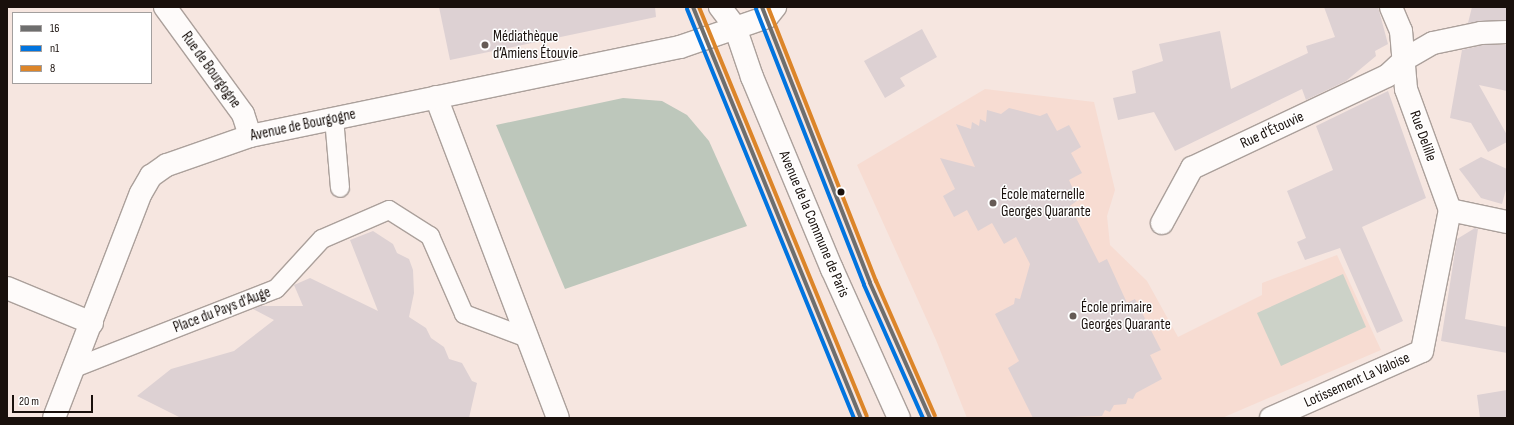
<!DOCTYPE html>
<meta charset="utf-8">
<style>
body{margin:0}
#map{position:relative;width:1514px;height:425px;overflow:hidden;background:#f6e6e0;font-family:"Sofia Sans Condensed",sans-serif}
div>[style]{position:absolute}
.built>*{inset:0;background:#f7dcd2}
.green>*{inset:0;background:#ccd2c8}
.forest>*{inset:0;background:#bdc7bb}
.building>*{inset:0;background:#ddd1d3}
.roads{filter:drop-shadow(1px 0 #aba09b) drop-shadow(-1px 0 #aba09b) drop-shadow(0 1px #aba09b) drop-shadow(0 -1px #aba09b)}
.pedestrian>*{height:18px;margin:-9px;padding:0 9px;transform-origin:9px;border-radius:9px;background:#fefbfa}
.minor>*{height:22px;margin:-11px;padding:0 11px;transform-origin:11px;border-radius:11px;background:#fefbfa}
.tertiary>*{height:22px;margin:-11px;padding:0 11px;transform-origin:11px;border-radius:11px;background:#fefbfa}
.bus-1>*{height:4px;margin:-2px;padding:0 2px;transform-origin:2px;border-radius:2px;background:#6e6e6e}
.bus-2>*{height:4px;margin:-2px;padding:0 2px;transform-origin:2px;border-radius:2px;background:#0174df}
.bus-3>*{height:4px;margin:-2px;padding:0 2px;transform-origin:2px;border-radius:2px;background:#dc8529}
.dots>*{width:11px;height:11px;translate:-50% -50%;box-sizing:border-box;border:2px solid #fff;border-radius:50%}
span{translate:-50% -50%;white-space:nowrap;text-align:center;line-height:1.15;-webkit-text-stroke:3px #fff;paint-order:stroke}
.poi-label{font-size:15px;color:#19100c}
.left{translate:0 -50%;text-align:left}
.street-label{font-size:15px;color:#19100c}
.frame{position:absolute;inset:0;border:8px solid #19100c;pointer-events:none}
.legend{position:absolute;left:12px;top:12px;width:140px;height:72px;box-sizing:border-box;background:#fff;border:1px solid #a39f9e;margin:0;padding:5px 7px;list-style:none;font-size:12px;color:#19100c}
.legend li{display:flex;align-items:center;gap:8px;height:20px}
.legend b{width:20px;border:1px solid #a39f9e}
.scale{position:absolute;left:12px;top:395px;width:81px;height:18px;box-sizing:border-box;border:2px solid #19100c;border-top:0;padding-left:5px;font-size:12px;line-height:14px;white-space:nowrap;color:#19100c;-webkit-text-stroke:3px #fff;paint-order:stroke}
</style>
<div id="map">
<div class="built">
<div style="clip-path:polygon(985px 89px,1094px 102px,1115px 190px,1107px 216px,1110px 245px,1147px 281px,1178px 337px,1262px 295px,1262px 283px,1337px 255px,1381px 350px,1222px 418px,967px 418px,936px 340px,857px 165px)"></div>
</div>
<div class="green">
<div style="clip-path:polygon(1343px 274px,1366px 327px,1281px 366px,1257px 313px)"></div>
</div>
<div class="forest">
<div style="clip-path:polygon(623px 98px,662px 101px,687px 115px,709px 141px,747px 226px,565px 289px,496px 125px)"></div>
</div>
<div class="building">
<div style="clip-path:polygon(439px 7px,655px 7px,656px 17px,450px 60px)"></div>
<div style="clip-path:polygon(1324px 7px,1378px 7px,1388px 44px,1375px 51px,1376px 56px,1346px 81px,1306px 100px,1302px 89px,1175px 151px,1154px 112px,1118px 120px,1113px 98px,1136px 93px,1132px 71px,1163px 61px,1159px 44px,1220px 31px,1231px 89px,1308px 53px,1306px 46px,1335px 37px)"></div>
<div style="clip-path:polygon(1472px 7px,1507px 7px,1507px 20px,1468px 23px)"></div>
<div style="clip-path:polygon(922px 29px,937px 57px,900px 78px,905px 86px,885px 98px,864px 61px)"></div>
<div style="clip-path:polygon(1483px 45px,1507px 45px,1507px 91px,1479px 85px,1507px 135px,1507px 142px,1488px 152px,1471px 123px,1450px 118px,1462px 50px)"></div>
<div style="clip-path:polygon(1388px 91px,1426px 198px,1362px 227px,1403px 321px,1377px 333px,1340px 248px,1305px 260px,1297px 242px,1306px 238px,1287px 191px,1333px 170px,1316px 126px)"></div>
<div style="clip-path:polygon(1009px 108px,1040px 116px,1047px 113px,1057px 131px,1069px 125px,1081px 147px,1071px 153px,1082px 173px,1069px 180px,1078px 200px,1070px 206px,1099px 263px,1107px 259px,1127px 303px,1135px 299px,1161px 350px,1150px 355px,1162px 379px,1136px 393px,1133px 399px,1128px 398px,1126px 404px,1114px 405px,1110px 412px,1105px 410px,1102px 416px,1033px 418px,1008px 368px,1019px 361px,995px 314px,1014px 304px,1015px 298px,1020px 299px,1030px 264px,1016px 237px,1004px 244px,992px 223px,978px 231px,967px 210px,954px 217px,943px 196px,955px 189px,940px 158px,975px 167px,956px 124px,971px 129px,972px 122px,979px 126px,980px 119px,986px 122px,987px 110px,1001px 114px)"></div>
<div style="clip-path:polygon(1481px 157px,1507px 169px,1507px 186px,1502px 204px,1481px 198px,1459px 169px)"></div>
<div style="clip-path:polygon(1475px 228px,1478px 229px,1465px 319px,1507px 327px,1507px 353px,1441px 341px,1457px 239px)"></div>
<div style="clip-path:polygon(373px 231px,393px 244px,397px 253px,409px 259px,413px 270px,414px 293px,409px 317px,426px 328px,431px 338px,444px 347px,449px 359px,462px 363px,472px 381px,477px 383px,469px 418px,181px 418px,137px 396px,171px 369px,234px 351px,274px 320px,253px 309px,261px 306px,303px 306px,294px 285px,310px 278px,378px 311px,350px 240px)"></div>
<div style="clip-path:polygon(1507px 390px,1507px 418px,1480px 418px,1477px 395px)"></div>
</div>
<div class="roads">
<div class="pedestrian">
<div style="left:334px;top:118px;width:70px;rotate:85.1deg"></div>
<div style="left:74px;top:368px;width:217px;rotate:-21.4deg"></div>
<div style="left:276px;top:289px;width:68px;rotate:-47.4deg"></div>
<div style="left:322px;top:239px;width:73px;rotate:-23.4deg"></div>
<div style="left:389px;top:210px;width:49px;rotate:32.4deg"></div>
<div style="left:430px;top:236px;width:85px;rotate:66.4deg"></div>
<div style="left:464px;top:314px;width:65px;rotate:20.7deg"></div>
</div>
<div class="minor">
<div style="left:165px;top:7px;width:132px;rotate:53.9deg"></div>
<div style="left:243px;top:114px;width:23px;rotate:72deg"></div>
<div style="left:436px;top:97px;width:343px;rotate:69.2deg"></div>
<div style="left:1450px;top:210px;width:58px;rotate:11.9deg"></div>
<div style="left:1162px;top:223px;width:63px;rotate:-61.4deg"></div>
<div style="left:1192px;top:168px;width:216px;rotate:-25.3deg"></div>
<div style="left:1387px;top:76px;width:25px;rotate:-43deg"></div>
<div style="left:1405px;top:59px;width:32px;rotate:-30deg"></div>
<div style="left:1433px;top:43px;width:49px;rotate:-11.8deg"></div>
<div style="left:1481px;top:33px;width:26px;rotate:-2deg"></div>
<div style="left:7px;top:288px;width:92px;rotate:22.4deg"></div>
<div style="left:54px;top:418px;width:241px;rotate:-68.9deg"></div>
<div style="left:141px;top:193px;width:20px;rotate:-60deg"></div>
<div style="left:151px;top:176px;width:19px;rotate:-35deg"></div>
<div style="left:167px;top:165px;width:88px;rotate:-19.3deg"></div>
<div style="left:250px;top:136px;width:439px;rotate:-11.7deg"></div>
<div style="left:680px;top:47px;width:92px;rotate:-19deg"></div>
<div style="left:767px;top:17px;width:13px;rotate:-51deg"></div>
<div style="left:1271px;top:418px;width:165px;rotate:-23.9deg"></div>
<div style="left:1422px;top:351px;width:144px;rotate:-78.8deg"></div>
<div style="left:1450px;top:210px;width:129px;rotate:-110deg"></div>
<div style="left:1406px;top:89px;width:58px;rotate:-94.9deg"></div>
<div style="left:1401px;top:31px;width:26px;rotate:-113deg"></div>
</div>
<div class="tertiary">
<div style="left:720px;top:7px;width:25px;rotate:53deg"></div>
<div style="left:735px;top:27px;width:53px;rotate:71.2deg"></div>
<div style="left:752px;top:77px;width:208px;rotate:67.4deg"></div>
<div style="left:832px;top:269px;width:163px;rotate:65.8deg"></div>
</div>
</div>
<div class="bus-1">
<div style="left:693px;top:7px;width:444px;rotate:67.8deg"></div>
<div style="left:762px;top:7px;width:296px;rotate:68.6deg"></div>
<div style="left:870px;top:283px;width:148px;rotate:66deg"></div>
</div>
<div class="bus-2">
<div style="left:687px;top:9px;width:442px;rotate:67.8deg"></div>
<div style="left:756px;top:9px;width:296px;rotate:68.6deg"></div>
<div style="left:864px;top:285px;width:145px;rotate:66.1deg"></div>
</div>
<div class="bus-3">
<div style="left:699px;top:7px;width:442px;rotate:67.7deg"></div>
<div style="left:768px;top:7px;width:295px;rotate:68.5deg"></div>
<div style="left:876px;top:281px;width:147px;rotate:66.4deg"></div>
</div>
<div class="dots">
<div style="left:485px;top:45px;background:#665b56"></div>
<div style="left:841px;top:192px;background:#19100c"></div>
<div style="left:993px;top:203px;background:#665b56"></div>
<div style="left:1073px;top:316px;background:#665b56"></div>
</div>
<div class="poi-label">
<span class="left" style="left:493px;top:45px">Médiathèque<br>d’Amiens Étouvie</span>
<span class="left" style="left:1001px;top:203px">École maternelle<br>Georges Quarante</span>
<span class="left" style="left:1081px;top:316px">École primaire<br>Georges Quarante</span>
</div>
<div class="street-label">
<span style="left:211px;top:70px;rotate:54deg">Rue de Bourgogne</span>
<span style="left:303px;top:125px;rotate:-12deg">Avenue de Bourgogne</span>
<span style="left:1272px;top:130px;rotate:-25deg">Rue d'Étouvie</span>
<span style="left:1423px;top:136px;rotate:70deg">Rue Delille</span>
<span style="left:814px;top:224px;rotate:67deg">Avenue de la Commune de Paris</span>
<span style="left:222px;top:310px;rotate:-21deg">Place du Pays d'Auge</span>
<span style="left:1357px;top:380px;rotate:-24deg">Lotissement La Valoise</span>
</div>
<div class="frame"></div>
<ul class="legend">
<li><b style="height:5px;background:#6e6e6e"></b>16</li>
<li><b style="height:5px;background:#0174df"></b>n1</li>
<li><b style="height:5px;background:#dc8529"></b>8</li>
</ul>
<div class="scale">20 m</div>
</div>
